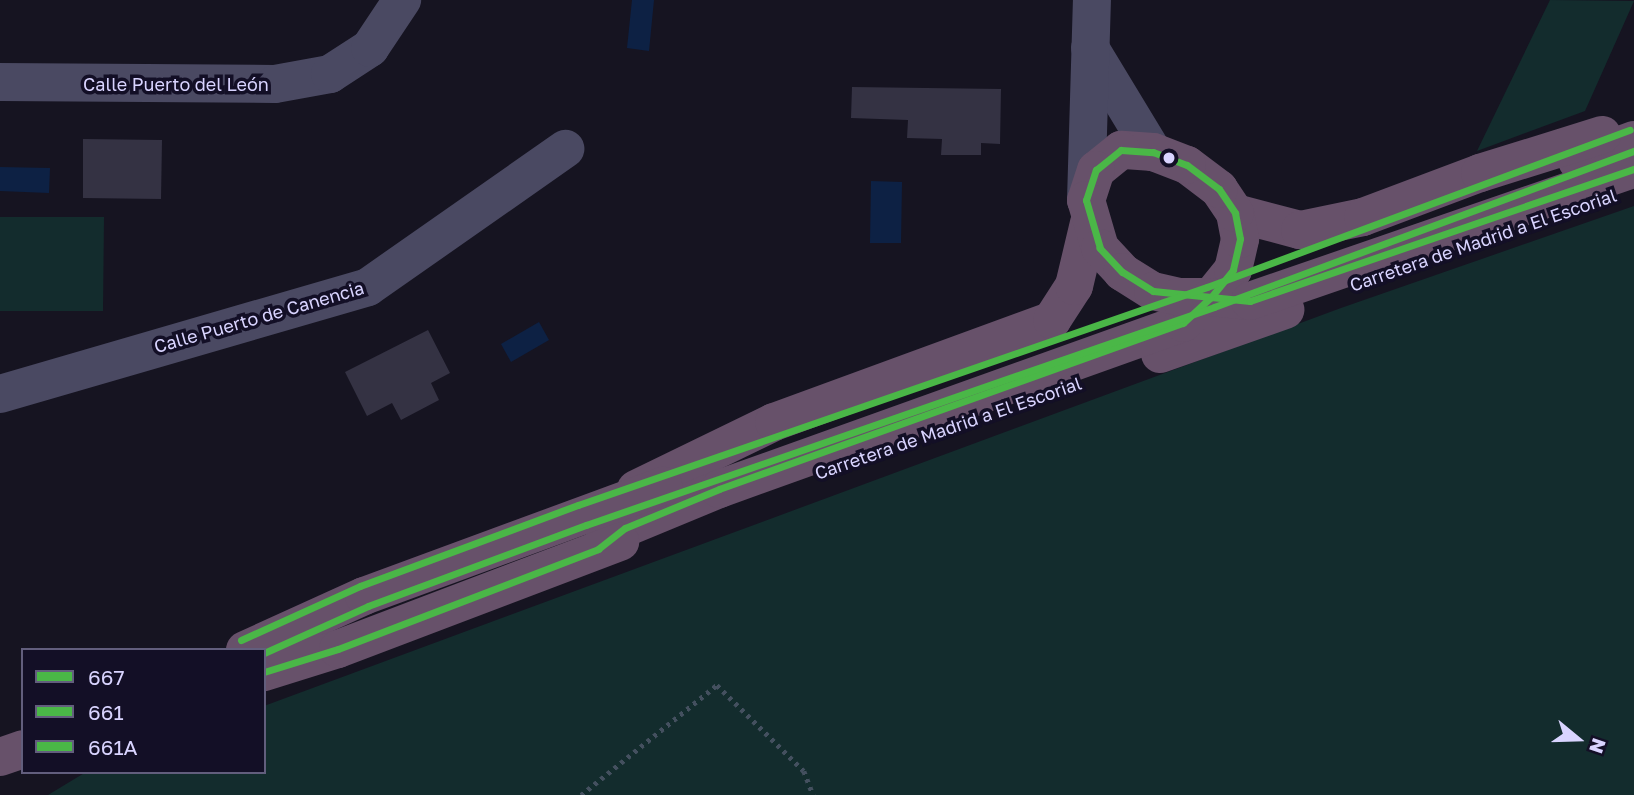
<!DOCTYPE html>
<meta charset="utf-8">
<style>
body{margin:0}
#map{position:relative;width:1634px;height:795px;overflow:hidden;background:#161421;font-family:"Golos Text",sans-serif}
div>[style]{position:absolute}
.green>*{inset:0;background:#132c2d}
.water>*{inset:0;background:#0d2144}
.building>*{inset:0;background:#343243}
.path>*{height:4.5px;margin-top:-2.25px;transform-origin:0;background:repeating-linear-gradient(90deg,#44505f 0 3.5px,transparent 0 8.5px)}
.minor>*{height:38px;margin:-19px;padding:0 19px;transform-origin:19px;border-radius:19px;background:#4a4962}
.highway>*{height:38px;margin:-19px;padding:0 19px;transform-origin:19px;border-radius:19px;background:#67516a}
.bus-1>*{height:7px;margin:-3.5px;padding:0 3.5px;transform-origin:3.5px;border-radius:3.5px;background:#4ab747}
.bus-2>*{height:7px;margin:-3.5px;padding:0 3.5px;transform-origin:3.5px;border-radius:3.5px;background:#4ab747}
.bus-3>*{height:7px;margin:-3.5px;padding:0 3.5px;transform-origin:3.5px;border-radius:3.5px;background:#4ab747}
.dots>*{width:19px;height:19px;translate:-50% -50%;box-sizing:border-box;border:4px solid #130f26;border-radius:50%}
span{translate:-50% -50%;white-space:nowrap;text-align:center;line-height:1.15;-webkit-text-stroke:7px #130f26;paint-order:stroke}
.street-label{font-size:18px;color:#d9d4ff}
.legend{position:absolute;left:21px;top:648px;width:245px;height:126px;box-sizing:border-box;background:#130f26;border:2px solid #625e7d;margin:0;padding:9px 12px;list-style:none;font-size:21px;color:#d9d4ff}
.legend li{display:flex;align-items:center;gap:14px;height:35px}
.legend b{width:35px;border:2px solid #625e7d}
.north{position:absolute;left:1543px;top:704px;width:70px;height:70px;-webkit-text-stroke:5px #130f26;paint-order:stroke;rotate:109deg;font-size:19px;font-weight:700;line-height:28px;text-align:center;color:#d9d4ff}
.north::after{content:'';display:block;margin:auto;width:24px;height:32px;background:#d9d4ff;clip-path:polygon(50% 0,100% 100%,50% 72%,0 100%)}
</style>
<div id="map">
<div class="green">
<div style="clip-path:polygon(1550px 0,1634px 1px,1585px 111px,1477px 151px)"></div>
<div style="clip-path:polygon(1634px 206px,1634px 795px,48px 795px,86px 772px,264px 772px,264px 706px,1341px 308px)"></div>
<div style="clip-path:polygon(0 217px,104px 217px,103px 311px,0 311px)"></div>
</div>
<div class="water">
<div style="clip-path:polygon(632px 0,654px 0,649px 51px,627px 48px)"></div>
<div style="clip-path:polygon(0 167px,50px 168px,49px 193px,0 191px)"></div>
<div style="clip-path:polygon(871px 181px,902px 182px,901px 243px,870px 243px)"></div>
<div style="clip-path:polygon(539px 322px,549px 340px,511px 362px,501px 344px)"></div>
</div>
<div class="building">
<div style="clip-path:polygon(852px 87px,1001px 89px,1000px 144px,981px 143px,981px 155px,941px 155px,942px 139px,907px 138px,908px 120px,851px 118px)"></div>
<div style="clip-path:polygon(83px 139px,162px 140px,161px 199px,83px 198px)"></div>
<div style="clip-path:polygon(428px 330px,450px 373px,431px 383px,439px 400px,401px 420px,392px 403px,367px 416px,345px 372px)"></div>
</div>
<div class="path">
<div style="left:581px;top:795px;width:175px;rotate:-39deg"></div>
<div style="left:717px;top:685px;width:122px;rotate:44.7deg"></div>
<div style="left:804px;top:771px;width:26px;rotate:69deg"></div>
</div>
<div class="minor">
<div style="left:1090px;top:48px;width:122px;rotate:58.8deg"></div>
<div style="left:0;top:82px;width:275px;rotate:0.4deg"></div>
<div style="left:275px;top:84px;width:56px;rotate:-10.3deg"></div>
<div style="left:330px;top:74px;width:48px;rotate:-33deg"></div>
<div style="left:370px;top:48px;width:58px;rotate:-56.3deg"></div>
<div style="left:1086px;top:200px;width:200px;rotate:-88.3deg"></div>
<div style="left:0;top:394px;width:383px;rotate:-16.2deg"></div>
<div style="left:368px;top:287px;width:241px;rotate:-35deg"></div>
</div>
<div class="highway">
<div style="left:1577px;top:161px;width:61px;rotate:-20.2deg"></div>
<div style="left:1235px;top:213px;width:67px;rotate:14.7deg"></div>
<div style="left:1300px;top:230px;width:64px;rotate:-11.7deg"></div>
<div style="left:1363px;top:217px;width:125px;rotate:-20.6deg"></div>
<div style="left:1480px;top:173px;width:128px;rotate:-17.3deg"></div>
<div style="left:1160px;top:354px;width:133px;rotate:-19.4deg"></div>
<div style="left:636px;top:489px;width:153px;rotate:-25.9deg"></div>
<div style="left:774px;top:422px;width:296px;rotate:-20.1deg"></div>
<div style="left:1052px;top:320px;width:40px;rotate:-57.1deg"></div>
<div style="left:1074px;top:286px;width:65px;rotate:-76.6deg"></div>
<div style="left:598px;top:549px;width:34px;rotate:-38deg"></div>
<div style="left:625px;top:528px;width:102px;rotate:-22.5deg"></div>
<div style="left:719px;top:489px;width:493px;rotate:-19.7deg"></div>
<div style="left:1183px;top:323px;width:38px;rotate:-43deg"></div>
<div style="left:1211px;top:297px;width:35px;rotate:-51deg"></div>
<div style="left:1233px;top:270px;width:32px;rotate:-77deg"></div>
<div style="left:1240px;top:239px;width:26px;rotate:-101deg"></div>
<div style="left:1235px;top:213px;width:29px;rotate:-124deg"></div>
<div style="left:1219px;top:189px;width:40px;rotate:-143deg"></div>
<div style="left:1187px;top:165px;width:36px;rotate:-159deg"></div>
<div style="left:1153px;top:152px;width:32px;rotate:-176deg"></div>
<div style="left:1121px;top:150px;width:32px;rotate:141deg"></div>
<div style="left:1096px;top:170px;width:32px;rotate:108deg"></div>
<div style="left:1086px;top:200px;width:50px;rotate:73.7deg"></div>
<div style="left:1100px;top:248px;width:33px;rotate:47deg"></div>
<div style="left:1122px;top:272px;width:36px;rotate:32deg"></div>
<div style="left:1153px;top:291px;width:27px;rotate:13deg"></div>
<div style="left:1179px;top:297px;width:32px"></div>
<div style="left:1211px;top:297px;width:39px;rotate:6deg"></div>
<div style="left:1250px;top:301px;width:406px;rotate:-19deg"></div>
<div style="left:245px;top:650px;width:131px;rotate:-24.4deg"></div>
<div style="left:364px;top:596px;width:319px;rotate:-20.2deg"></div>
<div style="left:264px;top:672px;width:77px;rotate:-17.3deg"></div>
<div style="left:338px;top:649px;width:302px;rotate:-20.8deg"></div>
<div style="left:0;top:757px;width:24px;rotate:-19deg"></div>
</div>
<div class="bus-1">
<div style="left:1121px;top:150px;width:32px;rotate:4deg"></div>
<div style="left:1153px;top:152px;width:36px;rotate:21deg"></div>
<div style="left:1187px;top:165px;width:40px;rotate:37deg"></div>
<div style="left:1219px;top:189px;width:29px;rotate:56deg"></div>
<div style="left:1235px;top:213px;width:26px;rotate:79deg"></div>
<div style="left:1240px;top:239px;width:32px;rotate:103deg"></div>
<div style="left:1233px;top:270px;width:35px;rotate:129deg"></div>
<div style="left:1211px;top:297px;width:58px;rotate:-174.1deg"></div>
<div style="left:1153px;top:291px;width:36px;rotate:-148deg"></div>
<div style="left:1122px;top:272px;width:33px;rotate:-133deg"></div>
<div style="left:1100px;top:248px;width:50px;rotate:-106.3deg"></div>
<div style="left:1086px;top:200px;width:32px;rotate:-72deg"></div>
<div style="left:1096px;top:170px;width:32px;rotate:-39deg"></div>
<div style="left:1211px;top:297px;width:39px;rotate:6deg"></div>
<div style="left:1250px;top:301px;width:406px;rotate:-19deg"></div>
<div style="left:264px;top:672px;width:77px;rotate:-17.3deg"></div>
<div style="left:338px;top:649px;width:279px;rotate:-21deg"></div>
<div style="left:598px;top:549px;width:34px;rotate:-38deg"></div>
<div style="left:625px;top:528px;width:102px;rotate:-22.5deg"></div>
<div style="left:719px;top:489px;width:493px;rotate:-19.7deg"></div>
<div style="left:1183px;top:323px;width:38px;rotate:-43deg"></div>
</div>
<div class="bus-2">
<div style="left:264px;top:653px;width:114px;rotate:-24.3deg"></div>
<div style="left:368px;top:606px;width:233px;rotate:-20.4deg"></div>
<div style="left:586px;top:525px;width:665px;rotate:-19.14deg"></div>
<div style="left:1214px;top:307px;width:448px;rotate:-20.4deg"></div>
</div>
<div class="bus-3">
<div style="left:241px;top:640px;width:131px;rotate:-24.4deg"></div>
<div style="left:360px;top:586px;width:233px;rotate:-20.4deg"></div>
<div style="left:578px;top:505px;width:666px;rotate:-19.12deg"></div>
<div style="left:1207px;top:287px;width:451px;rotate:-20.4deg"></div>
</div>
<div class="dots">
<div style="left:1169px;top:158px;background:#d9d4ff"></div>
</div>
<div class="street-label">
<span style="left:176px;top:84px">Calle Puerto del León</span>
<span style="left:1483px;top:240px;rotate:-19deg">Carretera de Madrid a El Escorial</span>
<span style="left:259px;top:317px;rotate:-16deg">Calle Puerto de Canencia</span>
<span style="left:948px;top:428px;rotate:-19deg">Carretera de Madrid a El Escorial</span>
</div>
<ul class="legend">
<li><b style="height:9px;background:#4ab747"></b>667</li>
<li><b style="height:9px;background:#4ab747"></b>661</li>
<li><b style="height:9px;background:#4ab747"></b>661A</li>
</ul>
<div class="north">N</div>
</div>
